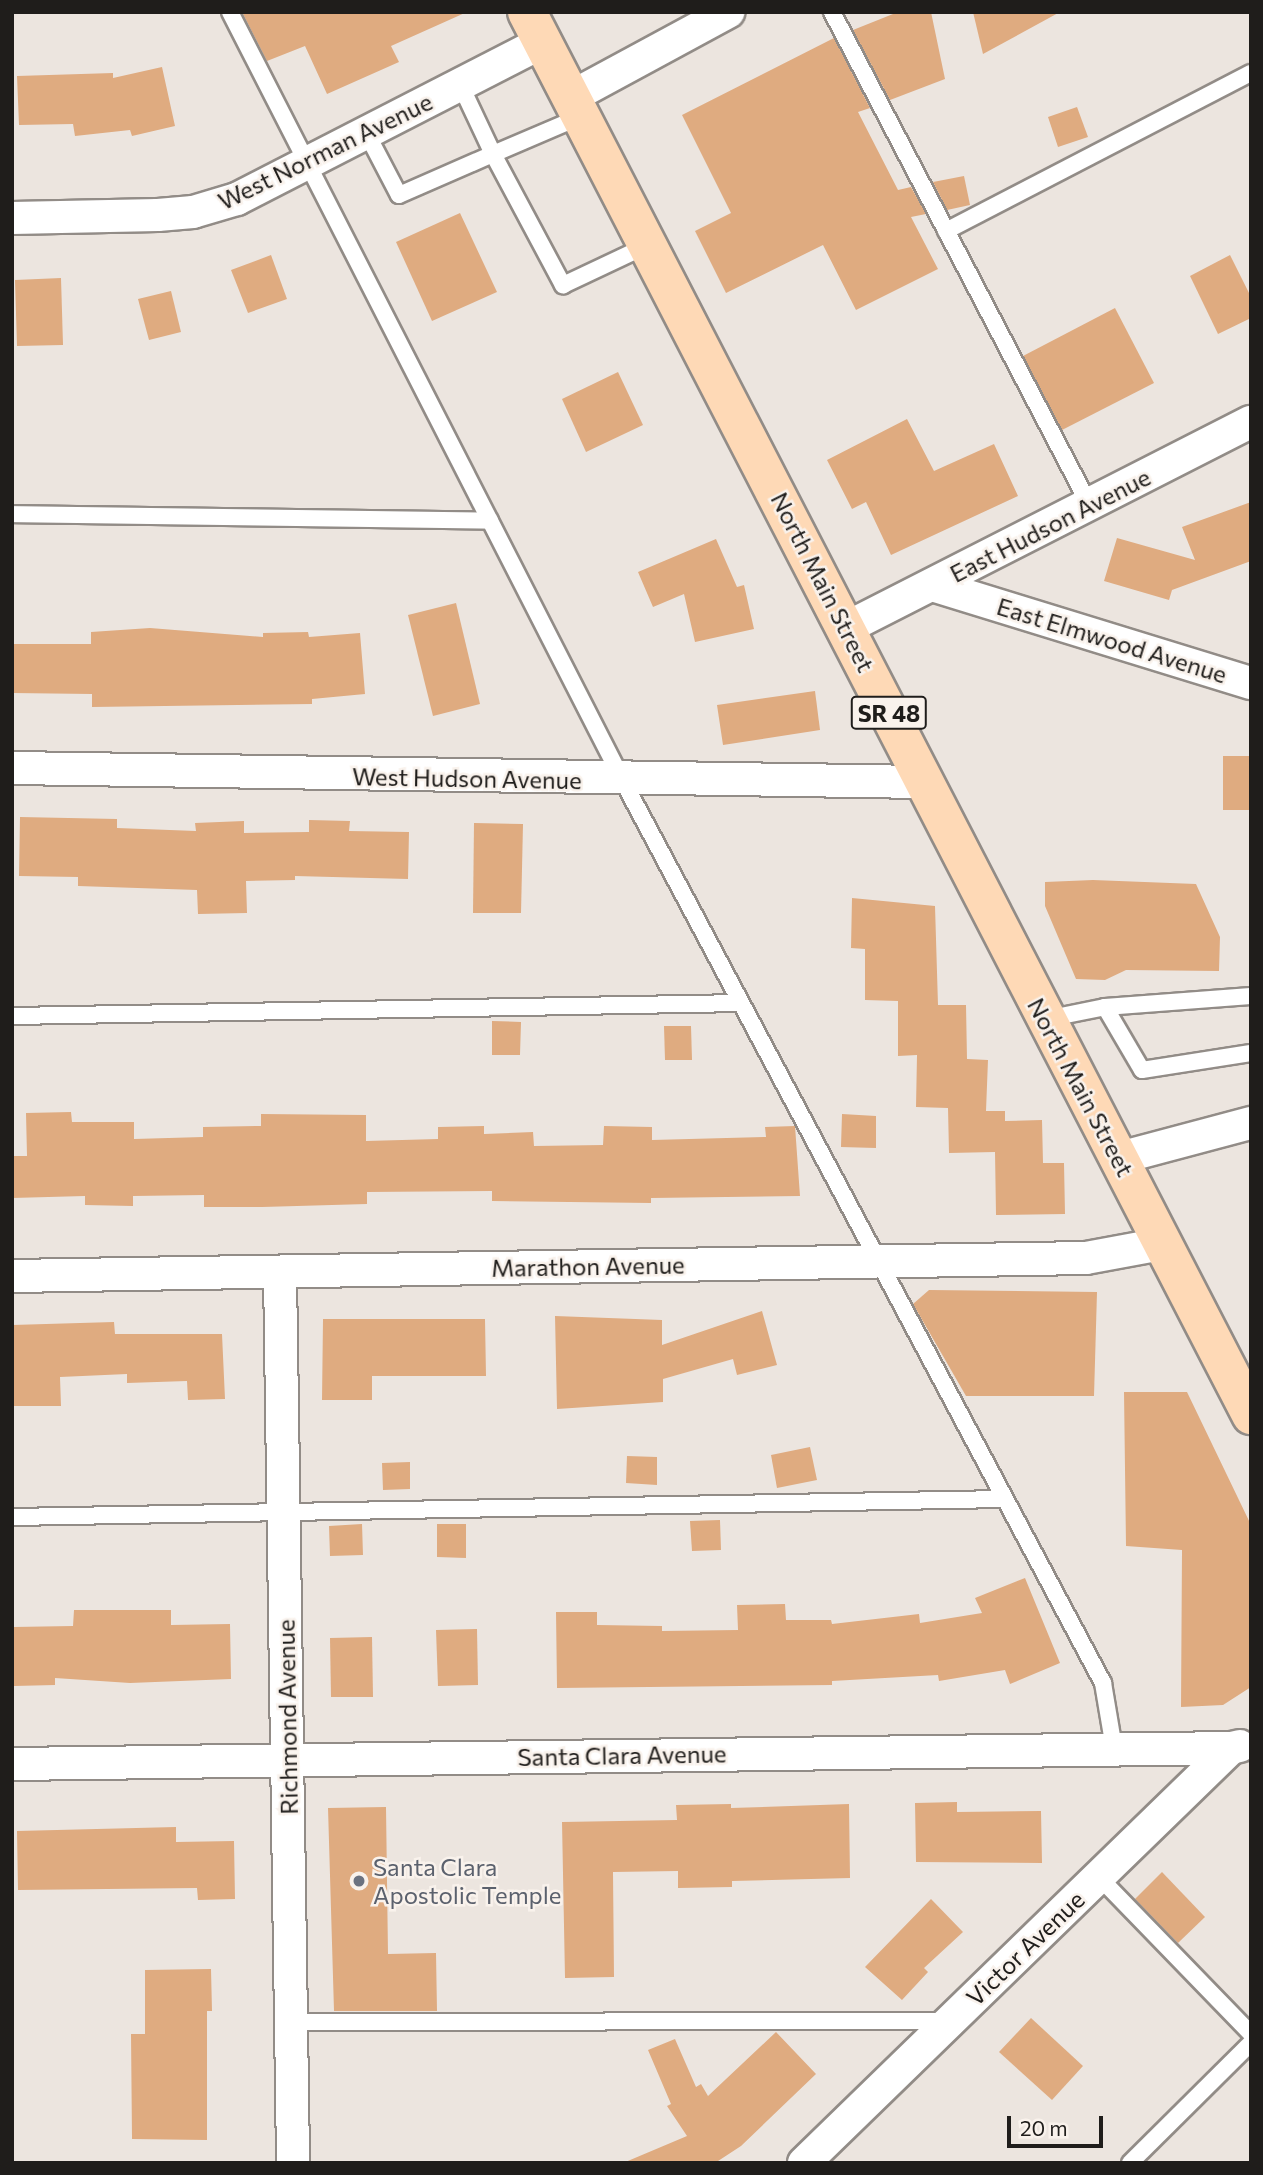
<!DOCTYPE html>
<style>
body{margin:0}
#map{position:relative;width:1263px;height:2175px;overflow:hidden;background:#ece5df;font-family:Commissioner,sans-serif}
div>[style]{position:absolute}
.building>*{inset:0;background:#dfab80}
.roads{filter:drop-shadow(2px 0 #928c87) drop-shadow(-2px 0 #928c87) drop-shadow(0 2px #928c87) drop-shadow(0 -2px #928c87)}
.lane>*{height:16px;margin:-8px;padding:0 8px;transform-origin:8px;border-radius:8px;background:#fff}
.street>*{height:32px;margin:-16px;padding:0 16px;transform-origin:16px;border-radius:16px;background:#fff}
.primary>*{height:38px;margin:-19px;padding:0 19px;transform-origin:19px;border-radius:19px;background:#fed9b6}
.dots>*{width:19px;height:19px;translate:-50% -50%;box-sizing:border-box;border:4px solid #f9f2ec;border-radius:50%}
span{translate:-50% -50%;white-space:nowrap;text-align:center;line-height:1.15;-webkit-text-stroke:5px #f9f2ec;paint-order:stroke}
.shield-label span{padding:2px 5px;background:#f9f2ec;border:2px solid;border-radius:5px;-webkit-text-stroke-width:0}
.shield-label{font-size:23px;color:#1f1d1b;font-weight:700}
.street-label{font-size:24px;color:#1f1d1b}
.worship-label{font-size:24px;color:#5b616d}
.left{translate:0 -50%;text-align:left}
.frame{position:absolute;inset:0;border:14px solid #1f1d1b;pointer-events:none}
.scale{position:absolute;left:1007px;top:2116px;width:96px;height:32px;box-sizing:border-box;border:4px solid #1f1d1b;border-top:0;padding-left:9px;font-size:21px;line-height:24px;white-space:nowrap;color:#1f1d1b;-webkit-text-stroke:5px #f9f2ec;paint-order:stroke}
</style>
<div id="map">
<div class="building">
<div style="clip-path:polygon(242px 12px,467px 12px,391px 46px,399px 62px,327px 94px,305px 46px,267px 61px)"></div>
<div style="clip-path:polygon(898px 12px,931px 12px,945px 79px,890px 100px,853px 30px)"></div>
<div style="clip-path:polygon(973px 12px,1060px 12px,983px 54px)"></div>
<div style="clip-path:polygon(834px 38px,870px 108px,858px 112px,898px 190px,911px 187px,926px 214px,911px 217px,938px 269px,856px 310px,823px 245px,726px 293px,695px 231px,731px 213px,682px 115px)"></div>
<div style="clip-path:polygon(162px 67px,175px 126px,132px 136px,130px 130px,75px 136px,73px 124px,19px 125px,17px 76px,113px 73px,113px 78px)"></div>
<div style="clip-path:polygon(1077px 107px,1088px 137px,1058px 147px,1048px 117px)"></div>
<div style="clip-path:polygon(964px 176px,970px 205px,947px 210px,933px 182px)"></div>
<div style="clip-path:polygon(460px 213px,497px 292px,432px 321px,396px 242px)"></div>
<div style="clip-path:polygon(271px 255px,287px 299px,248px 313px,231px 270px)"></div>
<div style="clip-path:polygon(1230px 255px,1251px 297px,1251px 318px,1218px 334px,1190px 276px)"></div>
<div style="clip-path:polygon(61px 278px,63px 345px,17px 346px,15px 280px)"></div>
<div style="clip-path:polygon(171px 291px,181px 332px,149px 340px,138px 299px)"></div>
<div style="clip-path:polygon(1115px 308px,1154px 383px,1062px 430px,1023px 356px)"></div>
<div style="clip-path:polygon(618px 372px,643px 425px,586px 452px,562px 399px)"></div>
<div style="clip-path:polygon(907px 419px,934px 471px,994px 444px,1018px 496px,891px 555px,866px 502px,852px 509px,827px 460px)"></div>
<div style="clip-path:polygon(1251px 502px,1251px 561px,1172px 590px,1169px 600px,1104px 581px,1117px 538px,1195px 560px,1182px 527px)"></div>
<div style="clip-path:polygon(716px 539px,737px 587px,744px 585px,754px 629px,695px 642px,684px 594px,653px 607px,638px 572px)"></div>
<div style="clip-path:polygon(456px 603px,480px 704px,433px 716px,408px 615px)"></div>
<div style="clip-path:polygon(150px 628px,263px 637px,263px 633px,308px 632px,309px 637px,360px 633px,365px 694px,312px 699px,312px 704px,92px 707px,92px 694px,12px 693px,12px 644px,91px 644px,91px 632px)"></div>
<div style="clip-path:polygon(815px 691px,820px 730px,723px 745px,717px 705px)"></div>
<div style="clip-path:polygon(1223px 756px,1251px 756px,1251px 810px,1223px 810px)"></div>
<div style="clip-path:polygon(20px 817px,117px 819px,117px 828px,196px 831px,195px 823px,244px 821px,244px 833px,309px 832px,309px 820px,350px 821px,349px 831px,409px 832px,408px 879px,295px 876px,295px 880px,246px 881px,247px 913px,198px 914px,197px 890px,78px 886px,78px 877px,19px 876px)"></div>
<div style="clip-path:polygon(474px 823px,523px 824px,521px 913px,473px 913px)"></div>
<div style="clip-path:polygon(1093px 880px,1196px 884px,1220px 937px,1219px 971px,1126px 970px,1105px 980px,1076px 979px,1045px 906px,1045px 882px)"></div>
<div style="clip-path:polygon(852px 898px,935px 906px,938px 1005px,966px 1005px,967px 1059px,988px 1060px,986px 1111px,1005px 1111px,1005px 1121px,1042px 1120px,1043px 1163px,1064px 1163px,1065px 1214px,996px 1215px,995px 1152px,949px 1153px,948px 1108px,916px 1107px,917px 1055px,898px 1056px,898px 1001px,865px 1000px,865px 949px,851px 948px)"></div>
<div style="clip-path:polygon(492px 1021px,521px 1022px,520px 1055px,492px 1055px)"></div>
<div style="clip-path:polygon(664px 1026px,691px 1026px,692px 1060px,665px 1060px)"></div>
<div style="clip-path:polygon(71px 1112px,72px 1122px,134px 1122px,134px 1139px,203px 1137px,203px 1127px,261px 1126px,261px 1114px,366px 1115px,366px 1141px,438px 1139px,438px 1127px,484px 1126px,484px 1134px,533px 1132px,534px 1146px,603px 1145px,604px 1126px,652px 1127px,652px 1140px,766px 1137px,765px 1127px,795px 1126px,800px 1196px,651px 1198px,651px 1203px,492px 1201px,492px 1191px,367px 1192px,367px 1204px,262px 1207px,204px 1207px,204px 1195px,133px 1196px,133px 1206px,85px 1205px,85px 1196px,12px 1198px,12px 1156px,27px 1156px,26px 1113px)"></div>
<div style="clip-path:polygon(842px 1114px,876px 1116px,876px 1148px,841px 1147px)"></div>
<div style="clip-path:polygon(929px 1290px,1097px 1292px,1094px 1396px,966px 1396px,913px 1304px)"></div>
<div style="clip-path:polygon(762px 1311px,777px 1365px,737px 1375px,733px 1359px,663px 1379px,663px 1402px,557px 1409px,555px 1316px,662px 1320px,662px 1345px)"></div>
<div style="clip-path:polygon(323px 1319px,485px 1319px,486px 1376px,372px 1376px,372px 1400px,322px 1400px)"></div>
<div style="clip-path:polygon(114px 1322px,115px 1334px,222px 1334px,225px 1399px,188px 1400px,187px 1381px,127px 1383px,127px 1374px,60px 1377px,61px 1406px,12px 1406px,12px 1325px)"></div>
<div style="clip-path:polygon(1124px 1392px,1187px 1392px,1251px 1525px,1251px 1687px,1223px 1705px,1181px 1707px,1182px 1550px,1126px 1546px)"></div>
<div style="clip-path:polygon(810px 1447px,817px 1480px,777px 1488px,771px 1455px)"></div>
<div style="clip-path:polygon(627px 1456px,657px 1457px,657px 1485px,626px 1483px)"></div>
<div style="clip-path:polygon(410px 1462px,410px 1489px,383px 1490px,382px 1463px)"></div>
<div style="clip-path:polygon(720px 1520px,721px 1550px,692px 1551px,690px 1521px)"></div>
<div style="clip-path:polygon(362px 1524px,363px 1555px,330px 1556px,329px 1526px)"></div>
<div style="clip-path:polygon(437px 1524px,466px 1524px,466px 1558px,437px 1557px)"></div>
<div style="clip-path:polygon(1025px 1578px,1060px 1663px,1010px 1684px,1005px 1670px,939px 1681px,938px 1675px,832px 1681px,832px 1685px,557px 1688px,556px 1612px,597px 1612px,597px 1625px,662px 1626px,662px 1631px,738px 1630px,737px 1605px,785px 1604px,786px 1620px,831px 1620px,832px 1624px,919px 1614px,920px 1623px,982px 1613px,975px 1598px)"></div>
<div style="clip-path:polygon(74px 1610px,171px 1610px,171px 1625px,230px 1624px,231px 1679px,130px 1683px,55px 1678px,55px 1685px,14px 1686px,13px 1627px,73px 1626px)"></div>
<div style="clip-path:polygon(477px 1629px,478px 1685px,438px 1686px,436px 1630px)"></div>
<div style="clip-path:polygon(372px 1637px,373px 1697px,331px 1697px,330px 1638px)"></div>
<div style="clip-path:polygon(957px 1802px,957px 1812px,1041px 1811px,1042px 1863px,916px 1862px,915px 1803px)"></div>
<div style="clip-path:polygon(731px 1804px,731px 1808px,849px 1804px,850px 1878px,732px 1881px,732px 1887px,678px 1888px,678px 1871px,613px 1872px,614px 1977px,565px 1978px,562px 1822px,677px 1820px,676px 1805px)"></div>
<div style="clip-path:polygon(386px 1807px,388px 1954px,436px 1953px,437px 2011px,334px 2011px,328px 1808px)"></div>
<div style="clip-path:polygon(176px 1827px,176px 1842px,234px 1841px,235px 1899px,198px 1900px,197px 1888px,18px 1890px,17px 1831px)"></div>
<div style="clip-path:polygon(1162px 1872px,1205px 1917px,1178px 1943px,1135px 1899px)"></div>
<div style="clip-path:polygon(931px 1899px,963px 1932px,924px 1968px,928px 1972px,902px 2000px,865px 1967px)"></div>
<div style="clip-path:polygon(211px 1969px,212px 2011px,207px 2011px,207px 2140px,132px 2139px,131px 2034px,145px 2034px,145px 1970px)"></div>
<div style="clip-path:polygon(1031px 2018px,1083px 2066px,1052px 2100px,999px 2052px)"></div>
<div style="clip-path:polygon(776px 2032px,816px 2074px,741px 2146px,715px 2163px,623px 2163px,687px 2136px,667px 2106px,671px 2104px,648px 2050px,675px 2039px,696px 2087px,701px 2084px,708px 2096px)"></div>
</div>
<div class="roads">
<div class="lane">
<div style="left:230px;top:12px;width:864px;rotate:62.93deg"></div>
<div style="left:623px;top:781px;width:1022px;rotate:61.98deg"></div>
<div style="left:1103px;top:1683px;width:66px;rotate:80.4deg"></div>
<div style="left:832px;top:12px;width:555px;rotate:62.42deg"></div>
<div style="left:582px;top:116px;width:97px;rotate:156.9deg"></div>
<div style="left:493px;top:154px;width:149px;rotate:61.9deg"></div>
<div style="left:563px;top:285px;width:94px;rotate:-25.2deg"></div>
<div style="left:366px;top:132px;width:71px;rotate:62.4deg"></div>
<div style="left:399px;top:195px;width:103px;rotate:-23.6deg"></div>
<div style="left:493px;top:154px;width:77px;rotate:-115.2deg"></div>
<div style="left:946px;top:231px;width:343px;rotate:-27.4deg"></div>
<div style="left:12px;top:514px;width:478px;rotate:0.8deg"></div>
<div style="left:1105px;top:1007px;width:73px;rotate:59.6deg"></div>
<div style="left:1142px;top:1070px;width:110px;rotate:-8.9deg"></div>
<div style="left:12px;top:1016px;width:728px;rotate:-1.02deg"></div>
<div style="left:1046px;top:1019px;width:60px;rotate:-11.5deg"></div>
<div style="left:1105px;top:1007px;width:146px;rotate:-4.3deg"></div>
<div style="left:12px;top:1517px;width:992px;rotate:-1.04deg"></div>
<div style="left:1099px;top:1877px;width:219px;rotate:45.9deg"></div>
<div style="left:292px;top:2022px;width:656px;rotate:-0.09deg"></div>
<div style="left:1130px;top:2163px;width:170px;rotate:-44.8deg"></div>
</div>
<div class="street">
<div style="left:571px;top:97px;width:179px;rotate:-28.4deg"></div>
<div style="left:12px;top:218px;width:146px;rotate:-1.2deg"></div>
<div style="left:158px;top:215px;width:35px;rotate:-5deg"></div>
<div style="left:193px;top:212px;width:46px;rotate:-16.5deg"></div>
<div style="left:237px;top:199px;width:343px;rotate:-27.2deg"></div>
<div style="left:932px;top:585px;width:334px;rotate:17.1deg"></div>
<div style="left:848px;top:627px;width:452px;rotate:-27deg"></div>
<div style="left:12px;top:768px;width:911px;rotate:0.88deg"></div>
<div style="left:1119px;top:1158px;width:137px;rotate:-14.9deg"></div>
<div style="left:280px;top:1272px;width:891px;rotate:89.16deg"></div>
<div style="left:12px;top:1276px;width:1074px;rotate:-0.96deg"></div>
<div style="left:1086px;top:1258px;width:77px;rotate:-10.4deg"></div>
<div style="left:12px;top:1764px;width:1219px;rotate:-0.75deg"></div>
<div style="left:804px;top:2163px;width:595px;rotate:-44.18deg"></div>
<div style="left:1231px;top:1748px;width:9px;rotate:-13deg"></div>
</div>
<div class="primary">
<div style="left:527px;top:12px;width:1579px;rotate:62.7deg"></div>
</div>
</div>
<div class="dots">
<div style="left:359px;top:1881px;background:#6b7280"></div>
</div>
<div class="shield-label">
<span style="left:889px;top:713px">SR 48</span>
</div>
<div class="street-label">
<span style="left:325px;top:151px;rotate:-26deg">West Norman Avenue</span>
<span style="left:1050px;top:525px;rotate:-27deg">East Hudson Avenue</span>
<span style="left:823px;top:582px;rotate:63deg">North Main Street</span>
<span style="left:1112px;top:640px;rotate:17deg">East Elmwood Avenue</span>
<span style="left:467px;top:778px;rotate:1deg">West Hudson Avenue</span>
<span style="left:1081px;top:1087px;rotate:62deg">North Main Street</span>
<span style="left:588px;top:1266px;rotate:-1deg">Marathon Avenue</span>
<span style="left:287px;top:1717px;rotate:-91deg">Richmond Avenue</span>
<span style="left:622px;top:1755px;rotate:-1deg">Santa Clara Avenue</span>
<span style="left:1025px;top:1948px;rotate:-44deg">Victor Avenue</span>
</div>
<div class="worship-label">
<span class="left" style="left:373px;top:1881px">Santa Clara<br>Apostolic Temple</span>
</div>
<div class="frame"></div>
<div class="scale">20 m</div>
</div>
